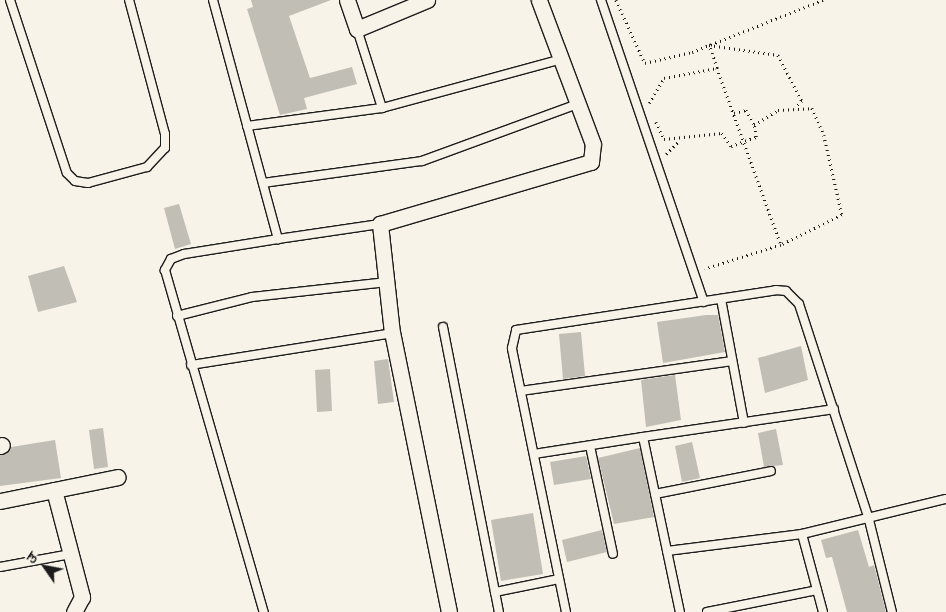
<!DOCTYPE html>
<meta charset="utf-8">
<style>
body{margin:0}
#map{position:relative;width:946px;height:612px;overflow:hidden;background:#f7f3e8;font-family:Kalam,"Playpen Sans Deva",sans-serif}
div>[style]{position:absolute}
.building>*{inset:0;background:#c0beb5}
.path>*{height:2.5px;margin-top:-1.25px;transform-origin:0;background:repeating-linear-gradient(90deg,#1c1c1c 0 1px,transparent 0 5px)}
.roads{filter:drop-shadow(1px 0 #1c1c1c) drop-shadow(-1px 0 #1c1c1c) drop-shadow(0 1px #1c1c1c) drop-shadow(0 -1px #1c1c1c)}
.lane>*{height:8px;margin:-4px;padding:0 4px;transform-origin:4px;border-radius:4px;background:#f7f3e8}
.street>*{height:15px;margin:-7.5px;padding:0 7.5px;transform-origin:7.5px;border-radius:7.5px;background:#f7f3e8}
span{translate:-50% -50%;white-space:nowrap;text-align:center;line-height:1.15;-webkit-text-stroke:5px #f7f3e8;paint-order:stroke}
.north{position:absolute;left:20px;top:542px;width:50px;height:50px;-webkit-text-stroke:4px #f7f3e8;paint-order:stroke;rotate:303deg;font-size:14px;font-weight:700;line-height:20px;text-align:center;color:#1c1c1c}
.north::after{content:'';display:block;margin:auto;width:18px;height:22px;background:#1c1c1c;clip-path:polygon(50% 0,100% 100%,50% 72%,0 100%)}
</style>
<div id="map">
<div class="building">
<div style="clip-path:polygon(251px 0,331px 0,289px 16px,310px 78px,352px 67px,357px 84px,304px 98px,307px 109px,280px 115px,247px 9px,253px 7px)"></div>
<div style="clip-path:polygon(179px 204px,191px 244px,175px 249px,164px 208px)"></div>
<div style="clip-path:polygon(64px 266px,77px 302px,38px 312px,28px 276px)"></div>
<div style="clip-path:polygon(706px 315px,718px 315px,725px 352px,663px 363px,657px 322px)"></div>
<div style="clip-path:polygon(581px 332px,585px 376px,563px 379px,559px 334px)"></div>
<div style="clip-path:polygon(801px 346px,808px 380px,765px 393px,758px 358px)"></div>
<div style="clip-path:polygon(388px 359px,394px 402px,378px 404px,374px 361px)"></div>
<div style="clip-path:polygon(330px 369px,332px 411px,317px 412px,315px 370px)"></div>
<div style="clip-path:polygon(675px 375px,681px 420px,646px 427px,641px 380px)"></div>
<div style="clip-path:polygon(103px 428px,108px 467px,94px 469px,89px 430px)"></div>
<div style="clip-path:polygon(776px 429px,783px 465px,764px 467px,758px 433px)"></div>
<div style="clip-path:polygon(55px 440px,61px 478px,0 486px,0 455px,11px 447px)"></div>
<div style="clip-path:polygon(692px 442px,700px 478px,682px 482px,675px 446px)"></div>
<div style="clip-path:polygon(640px 448px,654px 517px,614px 524px,598px 458px)"></div>
<div style="clip-path:polygon(586px 456px,591px 479px,554px 485px,550px 462px)"></div>
<div style="clip-path:polygon(533px 513px,543px 574px,501px 581px,491px 520px)"></div>
<div style="clip-path:polygon(602px 530px,607px 552px,567px 562px,562px 540px)"></div>
<div style="clip-path:polygon(858px 530px,869px 567px,874px 565px,886px 612px,847px 612px,832px 557px,826px 558px,821px 540px)"></div>
</div>
<div class="path">
<div style="left:616px;top:0;width:69px;rotate:65.3deg"></div>
<div style="left:645px;top:63px;width:48px;rotate:-13.2deg"></div>
<div style="left:692px;top:52px;width:141px;rotate:-21.7deg"></div>
<div style="left:717px;top:68px;width:24px;rotate:-109deg"></div>
<div style="left:709px;top:45px;width:70px;rotate:8.2deg"></div>
<div style="left:778px;top:55px;width:52px;rotate:62.4deg"></div>
<div style="left:802px;top:101px;width:10px;rotate:135deg"></div>
<div style="left:649px;top:103px;width:29px;rotate:-59deg"></div>
<div style="left:664px;top:78px;width:54px;rotate:-10.7deg"></div>
<div style="left:717px;top:68px;width:188px;rotate:70.1deg"></div>
<div style="left:781px;top:245px;width:80px;rotate:162.5deg"></div>
<div style="left:734px;top:113px;width:12px;rotate:-14deg"></div>
<div style="left:746px;top:110px;width:16px;rotate:60deg"></div>
<div style="left:656px;top:122px;width:19px;rotate:65deg"></div>
<div style="left:664px;top:139px;width:58px;rotate:-5.9deg"></div>
<div style="left:722px;top:133px;width:16px;rotate:55deg"></div>
<div style="left:731px;top:146px;width:27px;rotate:-20deg"></div>
<div style="left:756px;top:137px;width:12px;rotate:-99deg"></div>
<div style="left:754px;top:125px;width:28px;rotate:-32deg"></div>
<div style="left:778px;top:110px;width:34px;rotate:-3deg"></div>
<div style="left:812px;top:108px;width:30px;rotate:66deg"></div>
<div style="left:824px;top:135px;width:82px;rotate:77.3deg"></div>
<div style="left:842px;top:215px;width:68px;rotate:153.8deg"></div>
<div style="left:666px;top:154px;width:18px;rotate:-45deg"></div>
</div>
<div class="roads">
<div class="lane">
<div style="left:10px;top:0;width:182px;rotate:71.8deg"></div>
<div style="left:67px;top:173px;width:11px;rotate:45deg"></div>
<div style="left:75px;top:181px;width:13px;rotate:9deg"></div>
<div style="left:88px;top:183px;width:61px;rotate:-15.2deg"></div>
<div style="left:147px;top:167px;width:26px;rotate:-47deg"></div>
<div style="left:165px;top:148px;width:14px;rotate:-90deg"></div>
<div style="left:165px;top:134px;width:139px;rotate:-105deg"></div>
<div style="left:213px;top:0;width:248px;rotate:74.8deg"></div>
<div style="left:278px;top:239px;width:95px;rotate:170.9deg"></div>
<div style="left:184px;top:254px;width:14px;rotate:159deg"></div>
<div style="left:171px;top:259px;width:13px;rotate:119deg"></div>
<div style="left:165px;top:270px;width:356px;rotate:73.9deg"></div>
<div style="left:601px;top:0;width:319px;rotate:71.2deg"></div>
<div style="left:357px;top:29px;width:83px;rotate:72.4deg"></div>
<div style="left:247px;top:126px;width:136px;rotate:-7.6deg"></div>
<div style="left:382px;top:108px;width:187px;rotate:-15.2deg"></div>
<div style="left:263px;top:183px;width:161px;rotate:-7.9deg"></div>
<div style="left:422px;top:161px;width:166px;rotate:-20.1deg"></div>
<div style="left:278px;top:239px;width:103px;rotate:-8.4deg"></div>
<div style="left:721px;top:299px;width:126px;rotate:79.5deg"></div>
<div style="left:177px;top:316px;width:77px;rotate:-14.2deg"></div>
<div style="left:252px;top:297px;width:136px;rotate:-6.3deg"></div>
<div style="left:443px;top:327px;width:270px;rotate:78.9deg"></div>
<div style="left:495px;top:592px;width:65px;rotate:-11.5deg"></div>
<div style="left:191px;top:365px;width:204px;rotate:-9deg"></div>
<div style="left:521px;top:391px;width:213px;rotate:-8.1deg"></div>
<div style="left:643px;top:437px;width:193px;rotate:-8.3deg"></div>
<div style="left:590px;top:446px;width:110px;rotate:78deg"></div>
<div style="left:534px;top:454px;width:110px;rotate:-8.9deg"></div>
<div style="left:643px;top:437px;width:179px;rotate:78.1deg"></div>
<div style="left:655px;top:494px;width:118px;rotate:-11.2deg"></div>
<div style="left:667px;top:551px;width:136px;rotate:-7.2deg"></div>
<div style="left:0;top:567px;width:72px;rotate:-10.4deg"></div>
<div style="left:495px;top:592px;width:20px;rotate:79deg"></div>
<div style="left:566px;top:612px;width:269px;rotate:-101.6deg"></div>
<div style="left:512px;top:348px;width:18px;rotate:-77deg"></div>
<div style="left:516px;top:330px;width:263px;rotate:-8.7deg"></div>
<div style="left:776px;top:290px;width:10px;rotate:6deg"></div>
<div style="left:786px;top:291px;width:18px;rotate:45deg"></div>
<div style="left:799px;top:304px;width:227px;rotate:72deg"></div>
<div style="left:869px;top:520px;width:95px;rotate:76deg"></div>
<div style="left:707px;top:612px;width:112px;rotate:-11.3deg"></div>
<div style="left:823px;top:612px;width:81px;rotate:-105.1deg"></div>
<div style="left:802px;top:534px;width:148px;rotate:-13.7deg"></div>
</div>
<div class="street">
<div style="left:347px;top:0;width:31px;rotate:71deg"></div>
<div style="left:357px;top:29px;width:76px;rotate:-22.5deg"></div>
<div style="left:0;top:446px;width:2px;rotate:-27deg"></div>
<div style="left:54px;top:490px;width:111px;rotate:75.3deg"></div>
<div style="left:82px;top:597px;width:17px;rotate:118deg"></div>
<div style="left:0;top:501px;width:120px;rotate:-11.5deg"></div>
<div style="left:449px;top:612px;width:285px;rotate:-101.5deg"></div>
<div style="left:392px;top:333px;width:110px;rotate:-96.3deg"></div>
<div style="left:380px;top:224px;width:220px;rotate:-16.4deg"></div>
<div style="left:591px;top:162px;width:18px;rotate:-84deg"></div>
<div style="left:593px;top:144px;width:154px;rotate:-110.6deg"></div>
</div>
</div>
<div class="north">उ</div>
</div>
